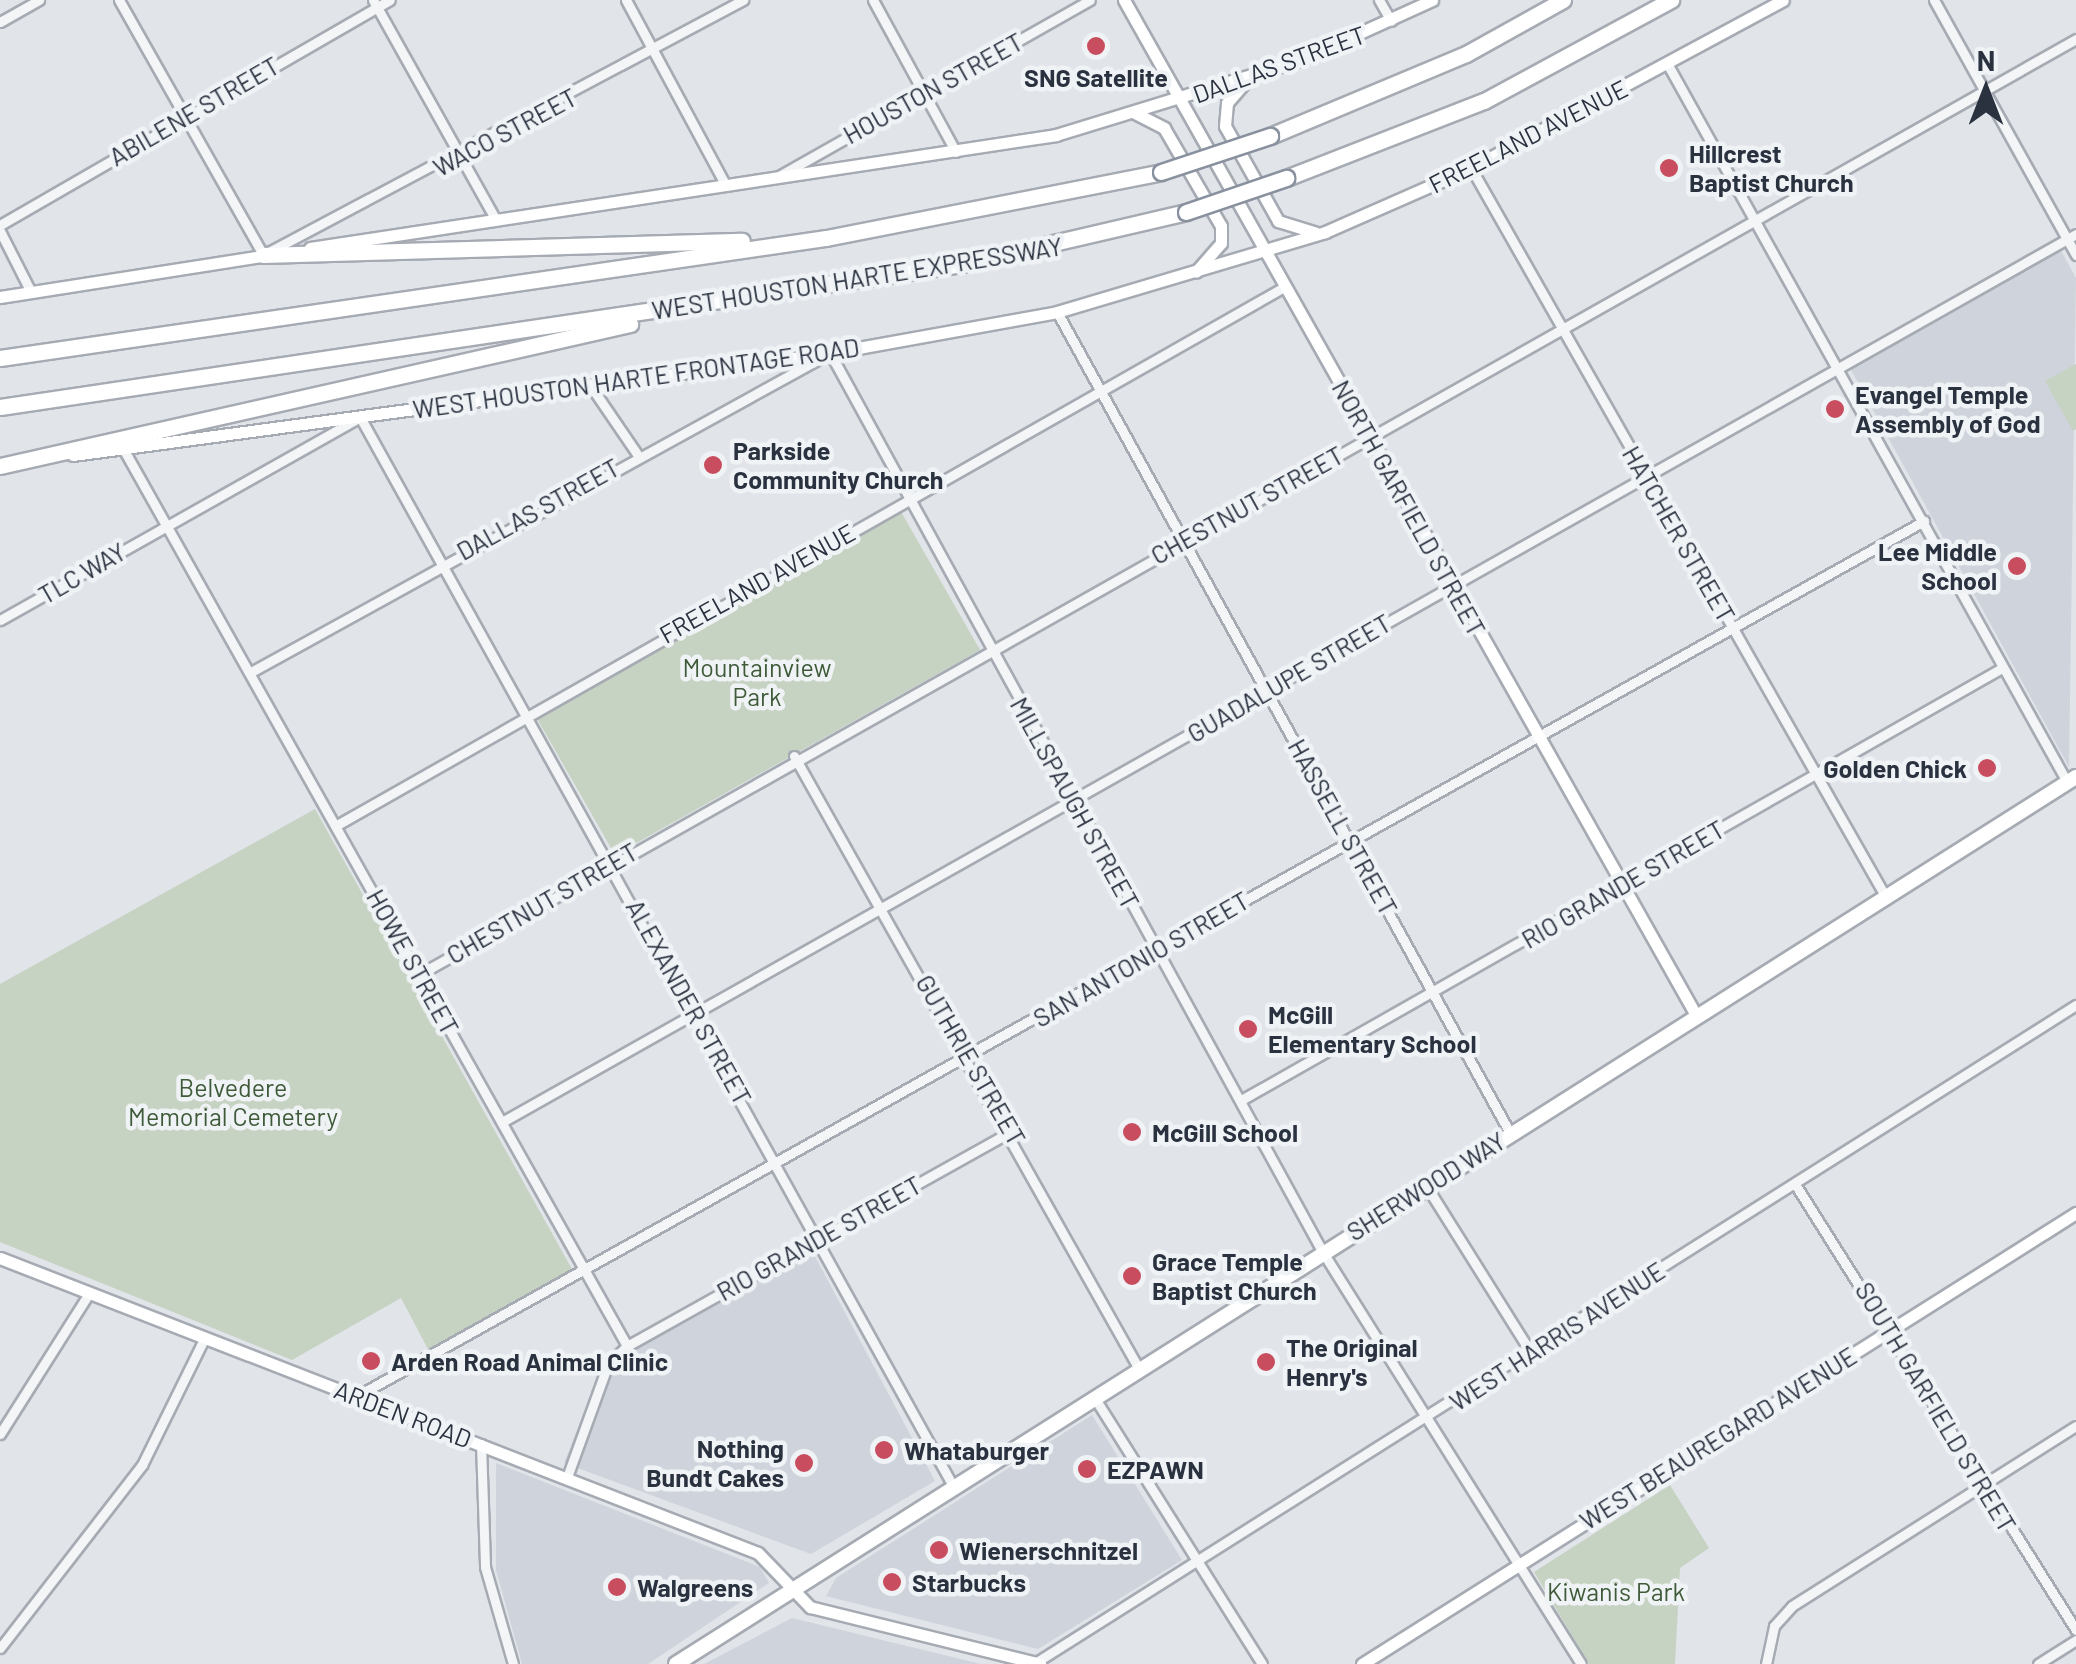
<!DOCTYPE html>
<style>
body{margin:0}
#map{position:relative;width:2076px;height:1664px;overflow:hidden;background:#e1e4e9;font-family:Barlow,sans-serif}
div>[style]{position:absolute}
.built>*{inset:0;background:#cfd3db}
.green>*{inset:0;background:#c6d2c2}
.roads{filter:drop-shadow(2px 0 #a6abb3) drop-shadow(-2px 0 #a6abb3) drop-shadow(0 2px #a6abb3) drop-shadow(0 -2px #a6abb3)}
.street>*{height:9px;margin:-4.5px;padding:0 4.5px;transform-origin:4.5px;border-radius:4.5px;background:#f3f5f7}
.secondary>*{height:11px;margin:-5.5px;padding:0 5.5px;transform-origin:5.5px;border-radius:5.5px;background:#fff}
.primary>*{height:14px;margin:-7px;padding:0 7px;transform-origin:7px;border-radius:7px;background:#fff}
.highway>*{height:15px;margin:-7.5px;padding:0 7.5px;transform-origin:7.5px;border-radius:7.5px;background:#fff}
.bridges{filter:drop-shadow(2px 0 #89919f) drop-shadow(-2px 0 #89919f) drop-shadow(0 2px #89919f) drop-shadow(0 -2px #89919f)}
.highway-bridge>*{height:15px;margin:-7.5px;padding:0 7.5px;transform-origin:7.5px;border-radius:7.5px;background:#fff}
.dots>*{width:28px;height:28px;translate:-50% -50%;box-sizing:border-box;border:5px solid #f0f3f6;border-radius:50%}
span{translate:-50% -50%;white-space:nowrap;text-align:center;line-height:1.15;-webkit-text-stroke:9px #f0f3f6;paint-order:stroke}
.street-label{font-size:25px;color:#2a3240}
.poi-label{font-size:25px;color:#2a3240;font-weight:700}
.left{translate:0 -50%;text-align:left}
.right{translate:-100% -50%;text-align:right}
.park-label{font-size:25px;color:#3e5a38}
.north{position:absolute;left:1936px;top:40px;width:100px;height:100px;-webkit-text-stroke:8px #f0f3f6;paint-order:stroke;rotate:0deg;font-size:28px;font-weight:700;line-height:40px;text-align:center;color:#2a3240}
.north::after{content:'';display:block;margin:auto;width:35px;height:45px;background:#2a3240;clip-path:polygon(50% 0,100% 100%,50% 72%,0 100%)}
</style>
<div id="map">
<div class="built">
<div style="clip-path:polygon(2060px 249px,2076px 278px,2069px 767px,1850px 368px)"></div>
<div style="clip-path:polygon(810px 1247px,935px 1481px,811px 1554px,564px 1463px,604px 1363px)"></div>
<div style="clip-path:polygon(1092px 1415px,1182px 1560px,1038px 1649px,826px 1596px,836px 1578px)"></div>
<div style="clip-path:polygon(496px 1463px,760px 1567px,769px 1583px,648px 1664px,522px 1664px,496px 1570px)"></div>
<div style="clip-path:polygon(792px 1618px,911px 1647px,981px 1664px,704px 1664px)"></div>
</div>
<div class="green">
<div style="clip-path:polygon(2076px 364px,2076px 429px,2073px 431px,2045px 381px)"></div>
<div style="clip-path:polygon(900px 510px,980px 650px,615px 855px,535px 715px)"></div>
<div style="clip-path:polygon(315px 809px,573px 1271px,429px 1351px,401px 1298px,292px 1360px,0 1242px,0 984px)"></div>
<div style="clip-path:polygon(1670px 1485px,1709px 1548px,1680px 1568px,1675px 1664px,1589px 1664px,1534px 1572px)"></div>
</div>
<div class="roads">
<div class="street">
<div style="left:119px;top:0;width:293px;rotate:60.5deg"></div>
<div style="left:263px;top:255px;width:544px;rotate:-27.98deg"></div>
<div style="left:373px;top:0;width:250px;rotate:60.8deg"></div>
<div style="left:626px;top:0;width:211px;rotate:61.7deg"></div>
<div style="left:873px;top:0;width:173px;rotate:61.4deg"></div>
<div style="left:1379px;top:0;width:24px;rotate:60deg"></div>
<div style="left:1934px;top:0;width:292px;rotate:60.9deg"></div>
<div style="left:0;top:22px;width:45px;rotate:-29.4deg"></div>
<div style="left:1668px;top:65px;width:821px;rotate:60.9deg"></div>
<div style="left:1471px;top:168px;width:841px;rotate:60.36deg"></div>
<div style="left:779px;top:176px;width:357px;rotate:-29.5deg"></div>
<div style="left:0;top:225px;width:450px;rotate:-30deg"></div>
<div style="left:0;top:231px;width:68px;rotate:63.1deg"></div>
<div style="left:1057px;top:312px;width:938px;rotate:61.11deg"></div>
<div style="left:592px;top:388px;width:80px;rotate:55.7deg"></div>
<div style="left:125px;top:452px;width:1025px;rotate:60.68deg"></div>
<div style="left:627px;top:1346px;width:26px;rotate:137deg"></div>
<div style="left:608px;top:1364px;width:120px;rotate:109.9deg"></div>
<div style="left:0;top:620px;width:413px;rotate:-29.4deg"></div>
<div style="left:360px;top:417px;width:1222px;rotate:60.98deg"></div>
<div style="left:251px;top:672px;width:661px;rotate:-28.85deg"></div>
<div style="left:830px;top:353px;width:1024px;rotate:61.28deg"></div>
<div style="left:1322px;top:1251px;width:487px;rotate:57.9deg"></div>
<div style="left:794px;top:756px;width:703px;rotate:60.63deg"></div>
<div style="left:337px;top:825px;width:1089px;rotate:-29.6deg"></div>
<div style="left:420px;top:974px;width:1902px;rotate:-29.45deg"></div>
<div style="left:1243px;top:1099px;width:873px;rotate:-29.59deg"></div>
<div style="left:502px;top:1122px;width:1807px;rotate:-29.43deg"></div>
<div style="left:1795px;top:1184px;width:527px;rotate:57.79deg"></div>
<div style="left:1427px;top:1187px;width:194px;rotate:57.9deg"></div>
<div style="left:627px;top:1346px;width:440px;rotate:-29.2deg"></div>
<div style="left:357px;top:1396px;width:1795px;rotate:-29.18deg"></div>
<div style="left:1094px;top:1397px;width:315px;rotate:57.8deg"></div>
<div style="left:0;top:1434px;width:167px;rotate:-57.7deg"></div>
<div style="left:481px;top:1444px;width:123px;rotate:88.1deg"></div>
<div style="left:485px;top:1567px;width:101px;rotate:73.9deg"></div>
<div style="left:0;top:1648px;width:232px;rotate:-52.2deg"></div>
<div style="left:142px;top:1465px;width:138px;rotate:-63.8deg"></div>
<div style="left:1035px;top:1663px;width:1232px;rotate:-32.3deg"></div>
<div style="left:1766px;top:1664px;width:39px;rotate:-78deg"></div>
<div style="left:1774px;top:1626px;width:27px;rotate:-48deg"></div>
<div style="left:1792px;top:1606px;width:336px;rotate:-32.4deg"></div>
<div style="left:2038px;top:1664px;width:45px;rotate:-32.3deg"></div>
</div>
<div class="secondary">
<div style="left:1124px;top:0;width:1165px;rotate:60.6deg"></div>
<div style="left:1246px;top:81px;width:29px;rotate:131deg"></div>
<div style="left:1227px;top:103px;width:23px;rotate:95deg"></div>
<div style="left:1225px;top:126px;width:109px;rotate:60.8deg"></div>
<div style="left:1278px;top:221px;width:39px;rotate:17deg"></div>
<div style="left:1135px;top:113px;width:33px;rotate:27deg"></div>
<div style="left:1164px;top:128px;width:113px;rotate:59.8deg"></div>
<div style="left:1221px;top:226px;width:17px;rotate:90deg"></div>
<div style="left:1221px;top:243px;width:38px;rotate:131deg"></div>
<div style="left:310px;top:248px;width:755px;rotate:-8.61deg"></div>
<div style="left:1056px;top:135px;width:255px;rotate:-17.1deg"></div>
<div style="left:1300px;top:60px;width:145px;rotate:-24.4deg"></div>
<div style="left:0;top:297px;width:270px;rotate:-8.9deg"></div>
<div style="left:73px;top:455px;width:764px;rotate:-7.67deg"></div>
<div style="left:830px;top:353px;width:231px;rotate:-10.2deg"></div>
<div style="left:1057px;top:312px;width:280px;rotate:-16.6deg"></div>
<div style="left:1325px;top:232px;width:159px;rotate:-23.7deg"></div>
<div style="left:1471px;top:168px;width:354px;rotate:-28.3deg"></div>
<div style="left:0;top:1258px;width:813px;rotate:21.27deg"></div>
<div style="left:758px;top:1553px;width:75px;rotate:46.1deg"></div>
<div style="left:810px;top:1607px;width:237px;rotate:13.9deg"></div>
<div style="left:1362px;top:1664px;width:845px;rotate:-32.28deg"></div>
</div>
<div class="primary">
<div style="left:676px;top:1664px;width:1657px;rotate:-32.36deg"></div>
</div>
<div class="highway">
<div style="left:1270px;top:136px;width:212px;rotate:-22.7deg"></div>
<div style="left:1466px;top:54px;width:111px;rotate:-29.1deg"></div>
<div style="left:1286px;top:178px;width:212px;rotate:-21.3deg"></div>
<div style="left:1484px;top:101px;width:213px;rotate:-28.4deg"></div>
<div style="left:263px;top:255px;width:479px;rotate:-1.7deg"></div>
<div style="left:0;top:358px;width:835px;rotate:-8.27deg"></div>
<div style="left:826px;top:238px;width:341px;rotate:-11.1deg"></div>
<div style="left:0;top:407px;width:974px;rotate:-8.45deg"></div>
<div style="left:963px;top:264px;width:229px;rotate:-13.1deg"></div>
<div style="left:0;top:466px;width:646px;rotate:-12.7deg"></div>
</div>
</div>
<div class="bridges">
<div class="highway-bridge">
<div style="left:1161px;top:172px;width:115px;rotate:-18.3deg"></div>
<div style="left:1186px;top:212px;width:106px;rotate:-18.8deg"></div>
</div>
</div>
<div class="dots">
<div style="left:1096px;top:46px;background:#c74d5f"></div>
<div style="left:1669px;top:168px;background:#c74d5f"></div>
<div style="left:1835px;top:409px;background:#c74d5f"></div>
<div style="left:713px;top:465px;background:#c74d5f"></div>
<div style="left:2017px;top:566px;background:#c74d5f"></div>
<div style="left:1987px;top:768px;background:#c74d5f"></div>
<div style="left:1248px;top:1029px;background:#c74d5f"></div>
<div style="left:1132px;top:1132px;background:#c74d5f"></div>
<div style="left:1132px;top:1276px;background:#c74d5f"></div>
<div style="left:371px;top:1361px;background:#c74d5f"></div>
<div style="left:1266px;top:1362px;background:#c74d5f"></div>
<div style="left:884px;top:1450px;background:#c74d5f"></div>
<div style="left:804px;top:1463px;background:#c74d5f"></div>
<div style="left:1087px;top:1469px;background:#c74d5f"></div>
<div style="left:939px;top:1550px;background:#c74d5f"></div>
<div style="left:892px;top:1582px;background:#c74d5f"></div>
<div style="left:617px;top:1587px;background:#c74d5f"></div>
</div>
<div class="street-label">
<span style="left:1279px;top:64px;rotate:-20deg">DALLAS STREET</span>
<span style="left:933px;top:88px;rotate:-29deg">HOUSTON STREET</span>
<span style="left:194px;top:111px;rotate:-30deg">ABILENE STREET</span>
<span style="left:505px;top:132px;rotate:-28deg">WACO STREET</span>
<span style="left:1528px;top:136px;rotate:-27deg">FREELAND AVENUE</span>
<span style="left:857px;top:278px;rotate:-9deg">WEST HOUSTON HARTE EXPRESSWAY</span>
<span style="left:636px;top:378px;rotate:-8deg">WEST HOUSTON HARTE FRONTAGE ROAD</span>
<span style="left:1247px;top:505px;rotate:-29deg">CHESTNUT STREET</span>
<span style="left:1409px;top:508px;rotate:61deg">NORTH GARFIELD STREET</span>
<span style="left:538px;top:509px;rotate:-29deg">DALLAS STREET</span>
<span style="left:1679px;top:534px;rotate:60deg">HATCHER STREET</span>
<span style="left:82px;top:573px;rotate:-30deg">TLC WAY</span>
<span style="left:757px;top:583px;rotate:-29deg">FREELAND AVENUE</span>
<span style="left:1289px;top:678px;rotate:-30deg">GUADALUPE STREET</span>
<span style="left:1075px;top:803px;rotate:61deg">MILLSPAUGH STREET</span>
<span style="left:1343px;top:827px;rotate:61deg">HASSELL STREET</span>
<span style="left:1623px;top:884px;rotate:-30deg">RIO GRANDE STREET</span>
<span style="left:542px;top:903px;rotate:-30deg">CHESTNUT STREET</span>
<span style="left:1141px;top:959px;rotate:-30deg">SAN ANTONIO STREET</span>
<span style="left:413px;top:962px;rotate:61deg">HOWE STREET</span>
<span style="left:689px;top:1002px;rotate:61deg">ALEXANDER STREET</span>
<span style="left:971px;top:1060px;rotate:60deg">GUTHRIE STREET</span>
<span style="left:1426px;top:1186px;rotate:-32deg">SHERWOOD WAY</span>
<span style="left:819px;top:1238px;rotate:-29deg">RIO GRANDE STREET</span>
<span style="left:1557px;top:1336px;rotate:-33deg">WEST HARRIS AVENUE</span>
<span style="left:1936px;top:1407px;rotate:59deg">SOUTH GARFIELD STREET</span>
<span style="left:403px;top:1414px;rotate:21deg">ARDEN ROAD</span>
<span style="left:1718px;top:1438px;rotate:-32deg">WEST BEAUREGARD AVENUE</span>
</div>
<div class="poi-label">
<span style="left:1096px;top:77px">SNG Satellite</span>
<span class="left" style="left:1689px;top:168px">Hillcrest<br>Baptist Church</span>
<span class="left" style="left:1855px;top:409px">Evangel Temple<br>Assembly of God</span>
<span class="left" style="left:733px;top:465px">Parkside<br>Community Church</span>
<span class="right" style="left:1997px;top:566px">Lee Middle<br>School</span>
<span class="right" style="left:1967px;top:768px">Golden Chick</span>
<span class="left" style="left:1268px;top:1029px">McGill<br>Elementary School</span>
<span class="left" style="left:1152px;top:1132px">McGill School</span>
<span class="left" style="left:1152px;top:1276px">Grace Temple<br>Baptist Church</span>
<span class="left" style="left:1286px;top:1362px">The Original<br>Henry's</span>
<span class="left" style="left:391px;top:1361px">Arden Road Animal Clinic</span>
<span class="right" style="left:784px;top:1463px">Nothing<br>Bundt Cakes</span>
<span class="left" style="left:904px;top:1450px">Whataburger</span>
<span class="left" style="left:1107px;top:1469px">EZPAWN</span>
<span class="left" style="left:959px;top:1550px">Wienerschnitzel</span>
<span class="left" style="left:912px;top:1582px">Starbucks</span>
<span class="left" style="left:637px;top:1587px">Walgreens</span>
</div>
<div class="park-label">
<span style="left:757px;top:682px">Mountainview<br>Park</span>
<span style="left:233px;top:1102px">Belvedere<br>Memorial Cemetery</span>
<span style="left:1616px;top:1591px">Kiwanis Park</span>
</div>
<div class="north">N</div>
</div>
